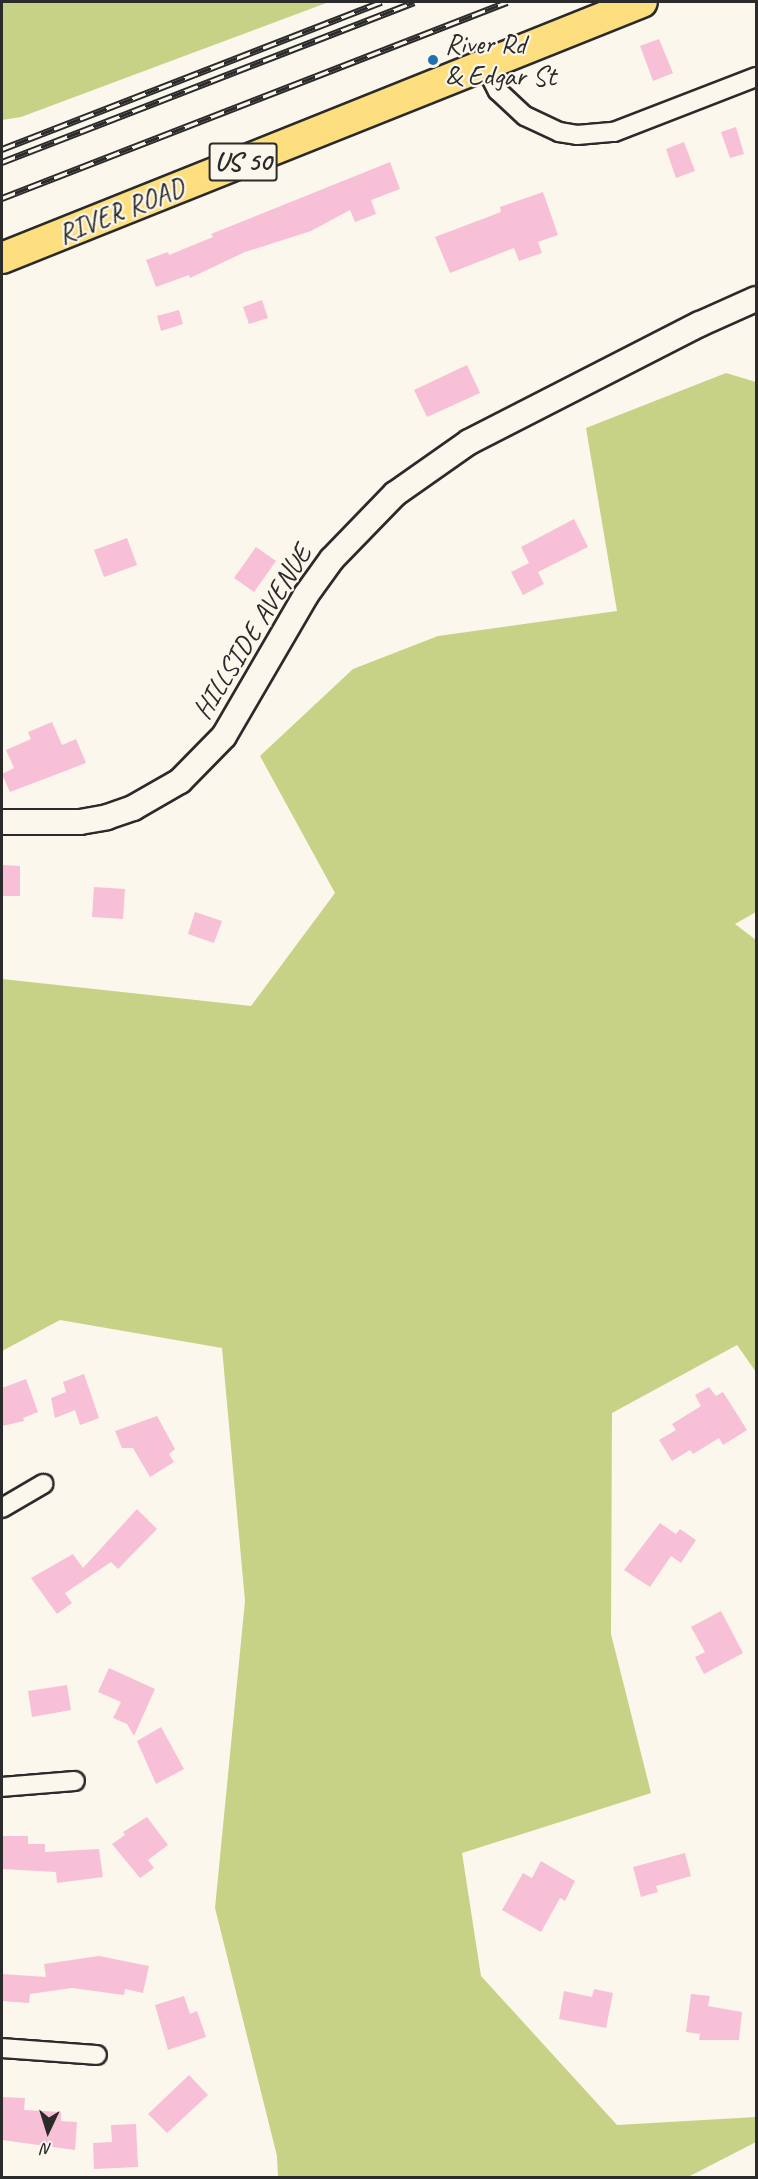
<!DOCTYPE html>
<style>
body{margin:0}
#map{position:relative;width:758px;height:2179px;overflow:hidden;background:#fbf7ec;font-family:Caveat,sans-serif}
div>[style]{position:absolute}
.green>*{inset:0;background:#c7d286}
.building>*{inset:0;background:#f8c0d6}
.roads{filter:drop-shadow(2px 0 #2b2b2b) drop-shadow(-2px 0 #2b2b2b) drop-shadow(0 2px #2b2b2b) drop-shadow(0 -2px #2b2b2b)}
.minor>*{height:18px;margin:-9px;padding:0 9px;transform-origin:9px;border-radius:9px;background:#fbf7ec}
.tertiary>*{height:24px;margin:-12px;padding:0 12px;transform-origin:12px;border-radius:12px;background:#fbf7ec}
.primary>*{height:30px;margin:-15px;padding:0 15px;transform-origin:15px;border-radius:15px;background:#fedf80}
.rail>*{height:7px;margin-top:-3.5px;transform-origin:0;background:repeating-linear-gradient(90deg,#fbf7ec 0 14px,#2b2b2b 0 28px);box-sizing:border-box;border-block:2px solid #2b2b2b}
.dots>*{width:16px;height:16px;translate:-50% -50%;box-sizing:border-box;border:3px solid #fbf7ec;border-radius:50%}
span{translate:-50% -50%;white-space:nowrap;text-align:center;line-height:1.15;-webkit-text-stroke:4.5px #fbf7ec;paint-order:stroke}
.shield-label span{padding:2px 4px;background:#fbf7ec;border:2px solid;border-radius:4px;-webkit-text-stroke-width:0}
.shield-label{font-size:27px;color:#2b2b2b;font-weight:700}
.poi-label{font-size:28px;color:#2b2b2b}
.left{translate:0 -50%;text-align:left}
.street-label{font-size:28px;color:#2b2b2b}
.frame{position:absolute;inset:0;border:3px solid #2b2b2b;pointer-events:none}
.north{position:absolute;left:18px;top:2101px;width:60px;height:60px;-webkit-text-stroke:4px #fbf7ec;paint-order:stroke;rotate:184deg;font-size:16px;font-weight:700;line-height:24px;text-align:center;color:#2b2b2b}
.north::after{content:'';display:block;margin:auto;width:21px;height:27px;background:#2b2b2b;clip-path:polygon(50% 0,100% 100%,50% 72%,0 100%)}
</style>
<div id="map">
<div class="green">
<div style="clip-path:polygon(2px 2px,329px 2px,21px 117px,2px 120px)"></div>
<div style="clip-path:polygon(726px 373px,756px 382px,756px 912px,735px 924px,756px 940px,756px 1372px,737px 1345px,612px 1413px,611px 1634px,651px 1793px,462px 1853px,481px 1976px,617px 2125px,756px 2117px,756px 2142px,688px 2177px,278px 2177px,277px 2156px,215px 1908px,245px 1601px,222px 1348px,60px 1320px,2px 1351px,2px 979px,251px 1006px,335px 893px,260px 756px,353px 669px,438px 636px,617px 611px,586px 428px)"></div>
</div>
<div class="building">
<div style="clip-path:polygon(659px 39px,673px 73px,653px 81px,640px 46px)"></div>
<div style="clip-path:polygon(736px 127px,744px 154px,730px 158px,721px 132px)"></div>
<div style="clip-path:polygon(684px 142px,695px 171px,676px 178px,666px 149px)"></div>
<div style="clip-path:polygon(390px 162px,400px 189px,371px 200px,376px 214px,355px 222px,350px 210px,311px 231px,245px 252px,190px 278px,189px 275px,156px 287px,146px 260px,168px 252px,169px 255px,213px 237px,211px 234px)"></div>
<div style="clip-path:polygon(543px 192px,558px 235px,538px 242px,542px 253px,519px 261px,514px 248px,450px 273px,435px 237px,501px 212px,500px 207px)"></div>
<div style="clip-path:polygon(262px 300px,268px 318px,249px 324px,243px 307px)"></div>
<div style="clip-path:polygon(179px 310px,183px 324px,161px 331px,157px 316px)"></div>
<div style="clip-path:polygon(467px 365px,480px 393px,427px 417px,414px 390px)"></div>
<div style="clip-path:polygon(574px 519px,588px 547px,538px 572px,544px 584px,523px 595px,511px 572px,529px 563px,521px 547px)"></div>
<div style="clip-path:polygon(127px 538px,137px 565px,104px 577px,94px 550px)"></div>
<div style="clip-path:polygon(256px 547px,276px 561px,254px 592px,234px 578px)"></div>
<div style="clip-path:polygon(52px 722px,62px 745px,76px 739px,86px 763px,10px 792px,2px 774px,14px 768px,6px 750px,31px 739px,28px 732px)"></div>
<div style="clip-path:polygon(2px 865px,20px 866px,20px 896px,2px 896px)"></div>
<div style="clip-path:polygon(94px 887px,125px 889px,123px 919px,92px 917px)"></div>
<div style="clip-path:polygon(195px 912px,222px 921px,214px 943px,188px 934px)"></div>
<div style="clip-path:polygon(84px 1374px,99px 1418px,80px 1425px,75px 1410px,55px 1418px,51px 1398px,66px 1392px,63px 1382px)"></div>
<div style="clip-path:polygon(26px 1379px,38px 1412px,23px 1418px,24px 1421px,2px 1426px,2px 1388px)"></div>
<div style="clip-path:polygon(709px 1387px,716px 1396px,723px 1392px,747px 1430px,723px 1445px,719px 1438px,693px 1454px,690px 1450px,672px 1461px,659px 1440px,676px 1430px,672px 1424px,701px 1406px,695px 1395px)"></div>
<div style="clip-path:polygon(157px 1416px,175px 1449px,169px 1454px,174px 1462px,150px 1477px,133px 1448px,122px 1448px,115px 1431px)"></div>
<div style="clip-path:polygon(137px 1509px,157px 1529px,118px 1569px,111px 1562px,65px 1593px,72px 1603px,57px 1614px,31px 1578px,73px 1554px,83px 1568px)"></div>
<div style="clip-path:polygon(660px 1523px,676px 1534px,680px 1529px,696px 1540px,681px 1563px,671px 1556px,650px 1587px,624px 1570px)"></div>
<div style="clip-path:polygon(721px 1611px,743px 1653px,704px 1674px,695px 1657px,705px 1652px,691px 1627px)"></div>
<div style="clip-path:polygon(109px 1668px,155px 1689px,134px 1736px,127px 1724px,113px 1718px,121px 1702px,98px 1692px)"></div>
<div style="clip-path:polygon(67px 1685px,71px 1710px,32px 1717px,28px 1691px)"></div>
<div style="clip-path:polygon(161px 1727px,184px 1769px,156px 1784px,137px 1741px)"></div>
<div style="clip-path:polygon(147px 1817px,168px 1845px,148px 1860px,154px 1868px,140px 1878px,112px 1844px,125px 1835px,123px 1832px)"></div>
<div style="clip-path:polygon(2px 1836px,28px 1836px,28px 1844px,45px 1844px,45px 1852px,99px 1849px,103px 1877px,57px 1883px,56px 1872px,2px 1869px)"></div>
<div style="clip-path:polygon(685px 1853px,691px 1876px,656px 1886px,658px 1892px,641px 1897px,633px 1867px)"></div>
<div style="clip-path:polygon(541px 1861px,575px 1881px,565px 1901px,560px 1898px,541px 1932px,502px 1910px,523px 1873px,532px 1878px)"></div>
<div style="clip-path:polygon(99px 1956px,149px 1966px,143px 1993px,125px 1989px,124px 1995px,72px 1988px,30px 1994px,29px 2003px,2px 2001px,2px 1974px,46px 1977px,44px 1964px)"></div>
<div style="clip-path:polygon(594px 1989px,613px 1993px,606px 2028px,559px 2019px,564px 1991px,592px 1997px)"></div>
<div style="clip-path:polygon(691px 1994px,710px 1996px,708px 2006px,742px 2012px,739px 2040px,699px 2040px,700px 2034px,686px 2032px)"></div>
<div style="clip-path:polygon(184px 1996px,190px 2014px,197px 2011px,206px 2037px,168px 2050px,155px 2005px)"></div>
<div style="clip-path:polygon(189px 2075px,208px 2095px,167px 2133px,148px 2114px)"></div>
<div style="clip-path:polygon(2px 2097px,25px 2098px,24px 2110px,61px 2112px,61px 2121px,77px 2122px,75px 2150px,2px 2140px)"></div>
<div style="clip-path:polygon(136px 2124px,138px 2167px,94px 2169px,93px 2143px,112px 2142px,111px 2125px)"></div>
</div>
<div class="roads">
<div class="minor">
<div style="left:485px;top:66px;width:28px;rotate:63deg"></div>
<div style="left:498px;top:91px;width:37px;rotate:43deg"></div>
<div style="left:525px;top:116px;width:38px;rotate:25deg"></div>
<div style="left:559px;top:132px;width:18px;rotate:9deg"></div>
<div style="left:577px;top:135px;width:37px;rotate:-5deg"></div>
<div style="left:614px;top:132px;width:152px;rotate:-21.2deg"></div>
<div style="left:2px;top:1508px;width:48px;rotate:-30.3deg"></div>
<div style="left:2px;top:1787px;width:73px;rotate:-4.7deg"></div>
<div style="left:2px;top:2048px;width:95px;rotate:4.2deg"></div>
</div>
<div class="tertiary">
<div style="left:2px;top:822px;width:78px"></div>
<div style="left:80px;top:822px;width:27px;rotate:-10deg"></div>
<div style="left:107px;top:817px;width:28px;rotate:-19deg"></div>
<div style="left:133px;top:808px;width:54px;rotate:-29.9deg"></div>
<div style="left:180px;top:781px;width:63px;rotate:-45.6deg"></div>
<div style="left:224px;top:736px;width:163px;rotate:-59.8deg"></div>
<div style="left:306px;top:595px;width:44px;rotate:-54.2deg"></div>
<div style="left:332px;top:559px;width:91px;rotate:-45.9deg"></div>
<div style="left:395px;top:494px;width:90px;rotate:-35.1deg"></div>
<div style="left:469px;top:442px;width:259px;rotate:-27.1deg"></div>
<div style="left:700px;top:324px;width:61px;rotate:-24.1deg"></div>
</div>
<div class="primary">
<div style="left:2px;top:258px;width:689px;rotate:-21.8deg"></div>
</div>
</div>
<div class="rail">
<div style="left:2px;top:149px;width:407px;rotate:-21.2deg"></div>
<div style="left:2px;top:162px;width:442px;rotate:-21.2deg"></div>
<div style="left:2px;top:198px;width:542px;rotate:-21.21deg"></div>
</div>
<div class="dots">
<div style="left:433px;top:60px;background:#1f6fb2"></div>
</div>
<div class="shield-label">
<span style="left:243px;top:162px">US 50</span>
</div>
<div class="poi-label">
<span class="left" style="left:445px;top:60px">River Rd<br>&amp; Edgar St</span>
</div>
<div class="street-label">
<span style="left:121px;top:211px;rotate:-22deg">RIVER ROAD</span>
<span style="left:252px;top:632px;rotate:-58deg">HILLSIDE AVENUE</span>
</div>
<div class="frame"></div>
<div class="north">N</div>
</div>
